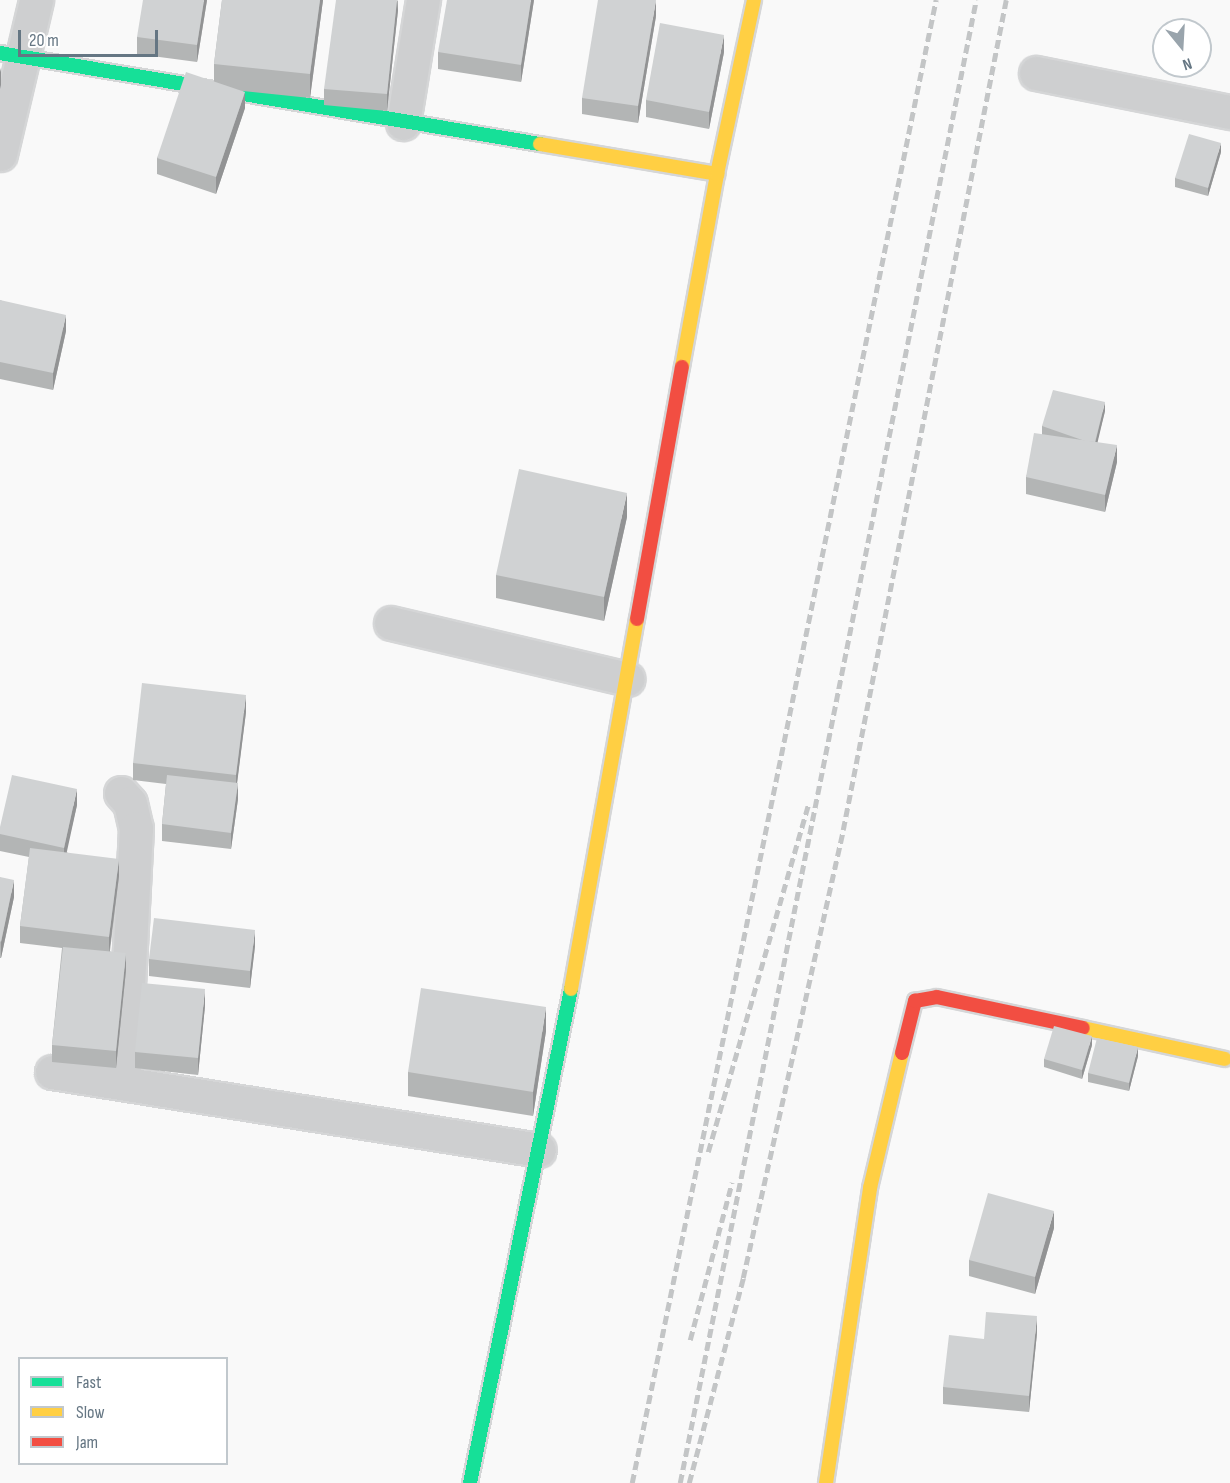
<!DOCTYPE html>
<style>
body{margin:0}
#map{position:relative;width:1230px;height:1483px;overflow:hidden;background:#f9f9f9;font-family:"Sofia Sans Condensed",sans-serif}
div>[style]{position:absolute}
.roads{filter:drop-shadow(2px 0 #d5d6d7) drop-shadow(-2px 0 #d5d6d7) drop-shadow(0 2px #d5d6d7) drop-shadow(0 -2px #d5d6d7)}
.street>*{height:33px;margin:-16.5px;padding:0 16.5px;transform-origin:16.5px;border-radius:16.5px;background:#cecfd0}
.fast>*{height:14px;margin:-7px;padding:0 7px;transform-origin:7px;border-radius:7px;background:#16e098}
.slow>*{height:14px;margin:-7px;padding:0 7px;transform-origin:7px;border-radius:7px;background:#ffcf43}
.jam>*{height:14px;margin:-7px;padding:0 7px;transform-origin:7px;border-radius:7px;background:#f24e42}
.rail>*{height:4.5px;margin-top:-2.25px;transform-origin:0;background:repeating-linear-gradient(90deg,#c3c5c6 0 9px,transparent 0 13.5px)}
.wall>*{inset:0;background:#b3b5b5}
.shaded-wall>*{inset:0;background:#929394}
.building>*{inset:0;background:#d0d2d3}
span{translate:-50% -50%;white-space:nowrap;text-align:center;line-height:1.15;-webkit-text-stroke:6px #fff;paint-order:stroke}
.legend{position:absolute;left:18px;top:1357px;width:210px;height:108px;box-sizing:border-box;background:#fff;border:2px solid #c1c8cd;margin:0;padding:8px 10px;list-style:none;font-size:18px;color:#657683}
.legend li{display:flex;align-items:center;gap:12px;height:30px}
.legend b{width:30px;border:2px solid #c1c8cd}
.north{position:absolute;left:1152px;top:18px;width:60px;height:60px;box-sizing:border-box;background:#fff;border:2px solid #c1c8cd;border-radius:50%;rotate:162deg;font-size:16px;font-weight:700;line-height:24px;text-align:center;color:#657683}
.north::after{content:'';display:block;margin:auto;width:21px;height:27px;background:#99a4ac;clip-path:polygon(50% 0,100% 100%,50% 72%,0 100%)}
.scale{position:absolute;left:18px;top:30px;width:140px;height:27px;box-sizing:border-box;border:3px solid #657683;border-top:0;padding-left:8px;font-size:18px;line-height:21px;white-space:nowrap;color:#657683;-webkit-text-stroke:4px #fff;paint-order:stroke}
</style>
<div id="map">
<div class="roads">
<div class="street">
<div style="left:1036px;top:73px;width:198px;rotate:11.4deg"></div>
<div style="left:403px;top:123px;width:125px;rotate:-80.8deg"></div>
<div style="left:0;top:154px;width:158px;rotate:-76.8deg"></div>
<div style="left:391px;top:623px;width:243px;rotate:13.3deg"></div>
<div style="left:121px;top:793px;width:13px;rotate:48deg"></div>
<div style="left:130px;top:803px;width:26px;rotate:77deg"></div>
<div style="left:136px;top:828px;width:253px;rotate:92.9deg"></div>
<div style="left:52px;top:1072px;width:493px;rotate:9.1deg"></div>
</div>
<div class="fast">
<div style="left:0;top:53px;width:548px;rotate:9.57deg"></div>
<div style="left:470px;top:1483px;width:504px;rotate:-78.44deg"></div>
</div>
<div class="slow">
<div style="left:540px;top:144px;width:180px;rotate:9.6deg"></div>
<div style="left:682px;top:367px;width:196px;rotate:-79.7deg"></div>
<div style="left:717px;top:174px;width:178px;rotate:-78deg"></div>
<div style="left:571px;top:989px;width:376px;rotate:-79.9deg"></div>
<div style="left:1083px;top:1028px;width:145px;rotate:12.3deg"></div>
<div style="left:826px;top:1483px;width:298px;rotate:-81.5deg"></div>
<div style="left:870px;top:1188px;width:139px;rotate:-76.7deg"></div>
</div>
<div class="jam">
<div style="left:637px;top:619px;width:256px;rotate:-79.9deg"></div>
<div style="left:902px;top:1053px;width:54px;rotate:-76deg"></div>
<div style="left:915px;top:1001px;width:22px;rotate:-10deg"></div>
<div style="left:937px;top:997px;width:149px;rotate:12deg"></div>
</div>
</div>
<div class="rail">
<div style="left:708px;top:1152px;width:363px;rotate:-73.9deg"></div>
<div style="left:690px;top:1340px;width:163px;rotate:-75.1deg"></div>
<div style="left:632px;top:1483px;width:1514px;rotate:-78.42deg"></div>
<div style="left:680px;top:1483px;width:1512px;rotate:-78.71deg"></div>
<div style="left:689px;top:1483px;width:212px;rotate:-75.2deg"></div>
<div style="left:743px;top:1278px;width:459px;rotate:-77.4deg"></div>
<div style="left:843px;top:830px;width:846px;rotate:-78.89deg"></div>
</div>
<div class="wall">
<div style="clip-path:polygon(207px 0,197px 62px,137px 54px,137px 37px)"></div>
<div style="clip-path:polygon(222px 0,323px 0,310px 98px,243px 91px,245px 108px,216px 194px,157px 174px,157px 158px,214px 81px,214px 64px)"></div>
<div style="clip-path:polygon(398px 0,398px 10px,387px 111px,324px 105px,324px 89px)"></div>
<div style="clip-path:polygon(534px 0,521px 82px,438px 69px,438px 52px)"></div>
<div style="clip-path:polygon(656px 16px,638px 123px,582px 114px,582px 98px)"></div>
<div style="clip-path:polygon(724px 52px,709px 129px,646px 117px,646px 100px)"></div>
<div style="clip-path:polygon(1221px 152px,1208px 196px,1175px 187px,1175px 178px)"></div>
<div style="clip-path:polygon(0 300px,66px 331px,53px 390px,0 379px)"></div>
<div style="clip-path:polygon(1105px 411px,1097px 442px,1117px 462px,1105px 512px,1026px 494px,1026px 477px,1042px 435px,1042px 426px)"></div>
<div style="clip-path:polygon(627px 517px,604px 621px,496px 598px,496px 575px)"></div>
<div style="clip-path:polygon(246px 712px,237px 782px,238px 799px,231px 849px,162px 841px,162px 824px,166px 784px,133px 780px,133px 763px)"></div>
<div style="clip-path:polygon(77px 805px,66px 852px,119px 876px,110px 951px,126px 970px,116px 1068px,52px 1062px,52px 1045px,62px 948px,20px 943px,20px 926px,29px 857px,0 851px,0 827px)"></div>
<div style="clip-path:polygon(0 877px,14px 897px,1px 958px,0 958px)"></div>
<div style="clip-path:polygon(255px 946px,250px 988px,149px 976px,149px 959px)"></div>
<div style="clip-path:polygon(205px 1006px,198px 1075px,135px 1068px,135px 1052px)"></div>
<div style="clip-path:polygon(546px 1031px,533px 1116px,408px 1096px,408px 1072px)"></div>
<div style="clip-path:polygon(1092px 1045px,1082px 1079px,1044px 1067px,1044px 1059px)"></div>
<div style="clip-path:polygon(1138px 1056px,1129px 1091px,1088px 1082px,1088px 1073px)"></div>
<div style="clip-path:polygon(1054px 1228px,1035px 1294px,969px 1276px,969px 1260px)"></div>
<div style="clip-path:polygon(1037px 1333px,1029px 1412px,943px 1404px,943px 1387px)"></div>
</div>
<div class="shaded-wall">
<div style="clip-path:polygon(204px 0,207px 0,197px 62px,197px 45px)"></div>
<div style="clip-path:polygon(320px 0,323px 0,310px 98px,310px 74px)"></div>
<div style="clip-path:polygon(397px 0,398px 10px,387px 111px,387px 94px)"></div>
<div style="clip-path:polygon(531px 0,534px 0,521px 82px,521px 65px)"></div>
<div style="clip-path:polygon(656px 0,656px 16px,638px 123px,638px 106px)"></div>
<div style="clip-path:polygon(724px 35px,724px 52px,709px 129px,709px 112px)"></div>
<div style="clip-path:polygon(1px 68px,1px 85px,0 89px,0 72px)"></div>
<div style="clip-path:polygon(245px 92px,245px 108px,216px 194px,216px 177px)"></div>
<div style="clip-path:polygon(1221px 143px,1221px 152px,1208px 196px,1208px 188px)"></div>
<div style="clip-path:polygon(66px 315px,66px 331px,53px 390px,53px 373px)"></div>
<div style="clip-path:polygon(1105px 402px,1105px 411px,1095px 453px,1095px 444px)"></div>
<div style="clip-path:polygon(1117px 445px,1117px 462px,1105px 512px,1105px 495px)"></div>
<div style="clip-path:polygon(627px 493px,627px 517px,604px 621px,604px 597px)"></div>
<div style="clip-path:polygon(246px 695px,246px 712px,236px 792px,236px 775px)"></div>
<div style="clip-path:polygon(238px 783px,238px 799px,231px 849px,231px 833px)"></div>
<div style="clip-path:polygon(77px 789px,77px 805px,64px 865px,64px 848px)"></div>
<div style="clip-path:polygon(119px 859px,119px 876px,109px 954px,109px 937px)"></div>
<div style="clip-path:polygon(14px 880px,14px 897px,1px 958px,1px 942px)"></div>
<div style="clip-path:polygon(255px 930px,255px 946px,250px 988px,250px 971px)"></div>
<div style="clip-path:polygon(126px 953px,126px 970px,116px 1068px,116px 1051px)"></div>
<div style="clip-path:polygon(205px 989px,205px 1006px,198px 1075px,198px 1058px)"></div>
<div style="clip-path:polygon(546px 1007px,546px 1031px,533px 1116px,533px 1092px)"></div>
<div style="clip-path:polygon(1092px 1036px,1092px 1045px,1082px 1079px,1082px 1070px)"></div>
<div style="clip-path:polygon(1138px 1047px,1138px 1056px,1129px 1091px,1129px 1083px)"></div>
<div style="clip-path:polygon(1054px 1211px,1054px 1228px,1035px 1294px,1035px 1277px)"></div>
<div style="clip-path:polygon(1037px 1316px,1037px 1333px,1029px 1412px,1029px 1396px)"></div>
</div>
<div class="building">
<div style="clip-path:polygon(143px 0,204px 0,197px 45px,137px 37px)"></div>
<div style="clip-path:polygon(222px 0,320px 0,310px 74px,214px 64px)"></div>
<div style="clip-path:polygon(336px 0,397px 0,387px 94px,324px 89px)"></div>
<div style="clip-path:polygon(447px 0,531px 0,521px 65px,438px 52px)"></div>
<div style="clip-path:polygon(598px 0,656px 0,638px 106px,582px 98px)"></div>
<div style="clip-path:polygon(660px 23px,724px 35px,709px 112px,646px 100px)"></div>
<div style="clip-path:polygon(186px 72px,245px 92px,216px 177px,157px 158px)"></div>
<div style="clip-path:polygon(1189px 134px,1221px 143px,1208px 188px,1175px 178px)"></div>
<div style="clip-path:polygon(0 300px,66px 315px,53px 373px,0 362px)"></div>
<div style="clip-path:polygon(1053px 390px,1105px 402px,1095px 442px,1085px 441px,1042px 426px)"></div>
<div style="clip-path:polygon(1034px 433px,1117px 445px,1105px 495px,1026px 477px)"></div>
<div style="clip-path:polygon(519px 469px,627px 493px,604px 597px,496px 575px)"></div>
<div style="clip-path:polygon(142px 683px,246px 695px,236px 775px,133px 763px)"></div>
<div style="clip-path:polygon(12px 775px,77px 789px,64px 848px,0 834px,0 827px)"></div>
<div style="clip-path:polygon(167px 775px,238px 783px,231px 833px,162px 824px)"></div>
<div style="clip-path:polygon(30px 848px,119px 859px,109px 937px,20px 926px)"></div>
<div style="clip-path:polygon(0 877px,14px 880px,1px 942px,0 941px)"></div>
<div style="clip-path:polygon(154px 918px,255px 930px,250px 971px,149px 959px)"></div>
<div style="clip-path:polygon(63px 947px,126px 953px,116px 1051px,52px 1045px)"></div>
<div style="clip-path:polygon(142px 983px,205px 989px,198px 1058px,135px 1052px)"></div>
<div style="clip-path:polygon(421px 988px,546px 1007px,533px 1092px,408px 1072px)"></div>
<div style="clip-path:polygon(1054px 1026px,1092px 1036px,1082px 1070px,1044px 1059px)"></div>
<div style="clip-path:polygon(1097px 1038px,1138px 1047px,1129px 1083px,1088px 1073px)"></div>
<div style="clip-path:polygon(988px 1193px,1054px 1211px,1035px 1277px,969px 1260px)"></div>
<div style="clip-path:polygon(986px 1312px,1037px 1316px,1029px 1396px,943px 1387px,949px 1335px,984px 1339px)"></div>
</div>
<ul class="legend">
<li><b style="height:8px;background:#16e098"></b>Fast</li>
<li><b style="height:8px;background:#ffcf43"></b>Slow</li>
<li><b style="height:8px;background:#f24e42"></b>Jam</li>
</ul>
<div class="north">N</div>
<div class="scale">20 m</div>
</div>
